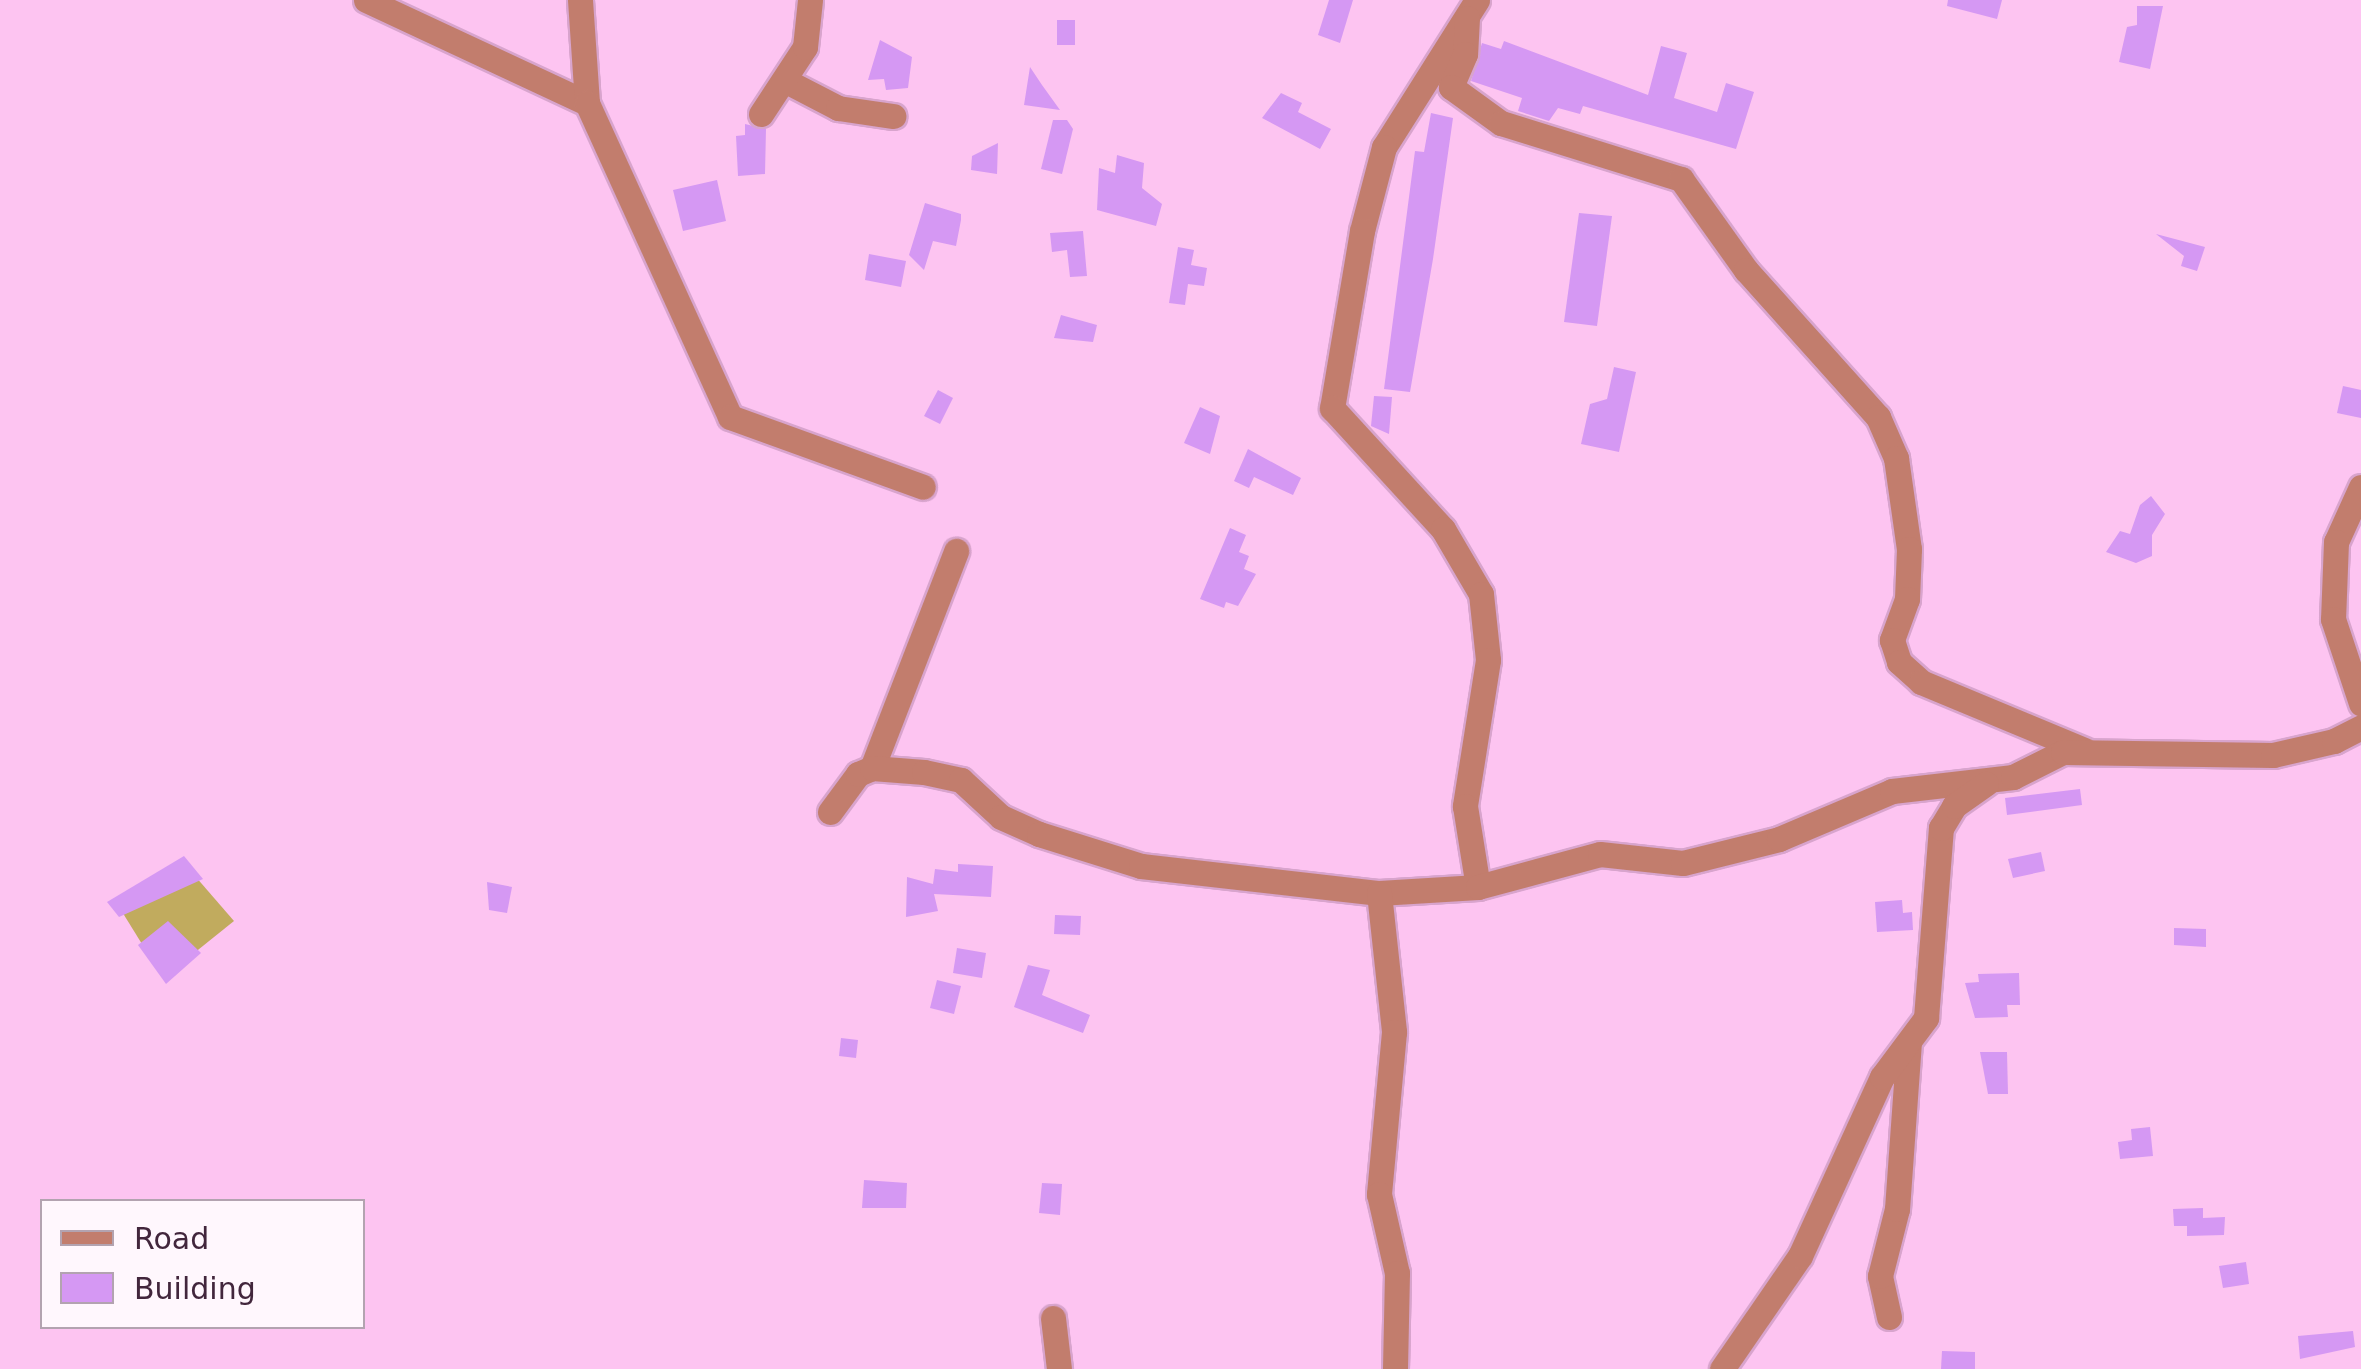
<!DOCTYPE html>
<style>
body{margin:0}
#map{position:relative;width:2361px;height:1369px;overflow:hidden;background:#fdc4f1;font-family:"DejaVu Sans",sans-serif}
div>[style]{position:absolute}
.green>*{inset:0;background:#c1ab5e}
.building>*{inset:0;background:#d598f3}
.roads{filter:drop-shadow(2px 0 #d8a4cd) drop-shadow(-2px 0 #d8a4cd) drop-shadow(0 2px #d8a4cd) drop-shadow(0 -2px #d8a4cd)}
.minor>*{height:25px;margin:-12.5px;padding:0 12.5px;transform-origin:12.5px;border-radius:12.5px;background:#c27d6d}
span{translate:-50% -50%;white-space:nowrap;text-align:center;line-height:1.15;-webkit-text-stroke:8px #fff7fd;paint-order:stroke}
.legend{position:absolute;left:40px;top:1199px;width:325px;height:130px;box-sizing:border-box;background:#fff7fd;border:2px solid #b3a3b0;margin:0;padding:12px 18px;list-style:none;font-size:30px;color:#42263c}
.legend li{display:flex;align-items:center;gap:20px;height:50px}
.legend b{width:50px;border:2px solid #b3a3b0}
</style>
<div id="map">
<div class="green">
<div style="clip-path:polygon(182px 861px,234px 921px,163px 978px,116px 902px)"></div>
</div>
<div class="building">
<div style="clip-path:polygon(1329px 0,1353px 0,1340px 43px,1318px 35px)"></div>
<div style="clip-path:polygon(1948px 0,2002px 0,1997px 19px,1947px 6px)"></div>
<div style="clip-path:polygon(2137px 6px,2163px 6px,2150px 69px,2119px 62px,2127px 27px,2137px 25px)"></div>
<div style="clip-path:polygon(1057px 20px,1075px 20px,1075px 45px,1057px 45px)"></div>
<div style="clip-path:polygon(880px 40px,912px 57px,908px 88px,886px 90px,884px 79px,868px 80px)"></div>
<div style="clip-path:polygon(1504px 41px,1648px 95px,1661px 46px,1687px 53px,1674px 98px,1717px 112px,1726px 83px,1754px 92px,1736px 149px,1583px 106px,1580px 114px,1558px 108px,1549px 121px,1518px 111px,1522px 98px,1471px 81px,1482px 43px,1501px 49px)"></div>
<div style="clip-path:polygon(1030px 67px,1042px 85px,1060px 110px,1024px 105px)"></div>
<div style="clip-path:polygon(1281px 93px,1302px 103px,1298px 112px,1331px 129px,1320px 149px,1262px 118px)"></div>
<div style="clip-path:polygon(1431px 113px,1453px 118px,1433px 259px,1410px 392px,1384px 389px,1415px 151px,1424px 152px)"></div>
<div style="clip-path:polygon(1053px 120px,1067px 120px,1073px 129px,1062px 174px,1041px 169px)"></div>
<div style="clip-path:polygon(745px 124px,766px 129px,765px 174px,738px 176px,736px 136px,745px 135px)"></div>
<div style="clip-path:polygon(998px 143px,997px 174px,971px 170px,972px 156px)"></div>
<div style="clip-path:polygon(1117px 155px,1144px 163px,1142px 188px,1162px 204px,1156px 226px,1097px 210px,1099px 168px,1115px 173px)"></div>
<div style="clip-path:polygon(717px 180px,726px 221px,683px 231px,673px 190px)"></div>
<div style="clip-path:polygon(925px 203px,961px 214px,961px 220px,956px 246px,933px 241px,924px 270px,909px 255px)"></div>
<div style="clip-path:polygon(1579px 213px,1612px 216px,1597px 326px,1564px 322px)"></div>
<div style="clip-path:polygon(1083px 231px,1087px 276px,1070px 277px,1067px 250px,1052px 252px,1050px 233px)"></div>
<div style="clip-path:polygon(2156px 234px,2205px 247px,2197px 271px,2181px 266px,2184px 256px)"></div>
<div style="clip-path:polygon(1178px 247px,1194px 250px,1191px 265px,1207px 268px,1204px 286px,1188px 284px,1185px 305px,1169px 303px)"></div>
<div style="clip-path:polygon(869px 254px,906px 261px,901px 287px,865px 280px)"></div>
<div style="clip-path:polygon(1061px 315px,1097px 325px,1093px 342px,1054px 338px)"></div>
<div style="clip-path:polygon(1614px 367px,1636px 372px,1619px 452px,1581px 444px,1590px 404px,1607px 399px)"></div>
<div style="clip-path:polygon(2343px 386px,2361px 390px,2361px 418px,2337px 413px)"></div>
<div style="clip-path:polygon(938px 390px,953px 398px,940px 424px,924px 416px)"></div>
<div style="clip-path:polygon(1374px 396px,1392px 397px,1389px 434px,1371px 426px)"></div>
<div style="clip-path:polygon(1200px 407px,1220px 416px,1210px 454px,1184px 443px)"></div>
<div style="clip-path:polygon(1248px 449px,1301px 478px,1293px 495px,1254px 477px,1249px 488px,1234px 481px)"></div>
<div style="clip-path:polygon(2151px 496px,2165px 514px,2152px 535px,2152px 556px,2136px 563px,2106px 552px,2120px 531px,2130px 534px,2140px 505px)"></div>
<div style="clip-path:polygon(1230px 528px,1246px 535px,1239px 552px,1249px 556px,1244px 569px,1256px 574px,1238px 606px,1226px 602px,1224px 608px,1200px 599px)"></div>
<div style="clip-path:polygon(2080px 789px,2082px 805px,2007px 815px,2005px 798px)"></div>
<div style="clip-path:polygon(2041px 852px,2045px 871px,2013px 878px,2008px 859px)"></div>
<div style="clip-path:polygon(184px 856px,203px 879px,119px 917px,107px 902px)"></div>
<div style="clip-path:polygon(958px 864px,993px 866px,991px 897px,934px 894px,938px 911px,906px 917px,907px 877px,933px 884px,935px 869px,958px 872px)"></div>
<div style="clip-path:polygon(487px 882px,512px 887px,507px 913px,489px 910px)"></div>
<div style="clip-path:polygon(1902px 900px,1903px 913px,1912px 912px,1913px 930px,1877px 932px,1875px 902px)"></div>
<div style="clip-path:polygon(1055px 915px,1081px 916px,1080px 935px,1054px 934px)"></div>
<div style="clip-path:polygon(168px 921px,201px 953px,166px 984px,138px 945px)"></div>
<div style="clip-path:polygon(2174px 928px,2206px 929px,2206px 947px,2174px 945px)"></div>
<div style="clip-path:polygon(957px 948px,986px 953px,982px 978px,953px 973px)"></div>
<div style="clip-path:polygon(1028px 965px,1050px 970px,1042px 995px,1090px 1015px,1083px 1033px,1014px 1007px)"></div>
<div style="clip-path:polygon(2019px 973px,2020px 1005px,2007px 1005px,2008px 1017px,1975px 1018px,1965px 983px,1979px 982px,1978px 974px)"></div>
<div style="clip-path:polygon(937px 980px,961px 986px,954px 1014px,930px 1008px)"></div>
<div style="clip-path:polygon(841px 1038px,858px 1040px,856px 1058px,839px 1056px)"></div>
<div style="clip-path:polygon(1980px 1052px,2007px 1052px,2008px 1094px,1988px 1094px)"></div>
<div style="clip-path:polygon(2150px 1127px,2153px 1156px,2120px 1159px,2118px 1142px,2132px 1140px,2131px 1129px)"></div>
<div style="clip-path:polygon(864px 1180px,907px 1183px,906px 1208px,862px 1208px)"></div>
<div style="clip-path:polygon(1042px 1183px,1062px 1184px,1060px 1215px,1039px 1213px)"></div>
<div style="clip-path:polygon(2203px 1208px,2203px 1218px,2225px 1217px,2224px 1235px,2187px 1236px,2187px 1226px,2174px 1226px,2173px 1209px)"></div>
<div style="clip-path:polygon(2246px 1262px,2249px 1284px,2223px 1288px,2219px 1266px)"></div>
<div style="clip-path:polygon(2353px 1331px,2355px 1347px,2300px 1359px,2298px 1336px)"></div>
<div style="clip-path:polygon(1942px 1351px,1975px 1352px,1975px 1369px,1941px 1369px)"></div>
</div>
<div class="roads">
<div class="minor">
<div style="left:366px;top:0;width:244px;rotate:25deg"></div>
<div style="left:580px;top:0;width:103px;rotate:86.1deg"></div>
<div style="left:587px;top:103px;width:345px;rotate:65.5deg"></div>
<div style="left:730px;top:417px;width:205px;rotate:19.9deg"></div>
<div style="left:1477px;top:0;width:174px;rotate:122.3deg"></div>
<div style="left:1384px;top:147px;width:87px;rotate:104.7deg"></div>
<div style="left:1362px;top:231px;width:180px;rotate:99.6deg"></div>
<div style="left:1332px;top:408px;width:164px;rotate:47.5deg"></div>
<div style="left:1443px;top:529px;width:75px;rotate:59.7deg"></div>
<div style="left:1481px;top:594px;width:66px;rotate:83.9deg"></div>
<div style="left:1488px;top:660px;width:148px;rotate:99deg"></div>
<div style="left:1465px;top:806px;width:82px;rotate:80.9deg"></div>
<div style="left:1467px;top:18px;width:36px;rotate:93deg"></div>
<div style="left:1465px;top:54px;width:36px;rotate:113deg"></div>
<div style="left:1451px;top:87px;width:62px;rotate:35.8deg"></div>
<div style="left:1501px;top:123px;width:189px;rotate:17.3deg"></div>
<div style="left:1681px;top:179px;width:112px;rotate:54.5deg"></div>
<div style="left:1746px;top:270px;width:198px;rotate:48.1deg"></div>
<div style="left:1878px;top:417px;width:45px;rotate:66.3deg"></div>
<div style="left:1896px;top:458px;width:92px;rotate:81.9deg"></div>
<div style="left:1909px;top:549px;width:50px;rotate:92.3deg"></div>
<div style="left:1907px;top:599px;width:44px;rotate:110.1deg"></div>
<div style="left:1892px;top:640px;width:23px;rotate:72deg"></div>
<div style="left:1899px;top:662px;width:30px;rotate:42deg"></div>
<div style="left:1921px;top:682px;width:177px;rotate:22.6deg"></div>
<div style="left:786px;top:81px;width:59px;rotate:27.4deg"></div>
<div style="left:838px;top:108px;width:56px;rotate:8.3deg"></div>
<div style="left:761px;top:114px;width:80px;rotate:-56.7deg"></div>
<div style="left:805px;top:47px;width:47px;rotate:-83.9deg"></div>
<div style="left:2361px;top:487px;width:60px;rotate:114.4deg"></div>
<div style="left:2336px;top:542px;width:77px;rotate:92.2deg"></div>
<div style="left:2333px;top:619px;width:89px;rotate:71.6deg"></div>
<div style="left:872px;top:768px;width:233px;rotate:-68.8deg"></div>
<div style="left:830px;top:812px;width:47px;rotate:-53.6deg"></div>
<div style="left:858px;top:774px;width:15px;rotate:-23deg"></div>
<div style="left:872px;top:768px;width:52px;rotate:4.4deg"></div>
<div style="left:924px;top:772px;width:38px;rotate:12deg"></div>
<div style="left:961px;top:780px;width:54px;rotate:42.8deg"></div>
<div style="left:1001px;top:817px;width:42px;rotate:24.1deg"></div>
<div style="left:1039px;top:834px;width:107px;rotate:17.4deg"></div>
<div style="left:1141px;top:866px;width:240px;rotate:6.5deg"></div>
<div style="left:1379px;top:893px;width:99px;rotate:-3.5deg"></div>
<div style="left:1478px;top:887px;width:126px;rotate:-15.1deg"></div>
<div style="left:1600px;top:854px;width:83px;rotate:6.2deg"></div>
<div style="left:1683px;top:863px;width:99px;rotate:-14deg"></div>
<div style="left:1779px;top:839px;width:123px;rotate:-23deg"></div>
<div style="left:1892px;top:791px;width:122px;rotate:-6.6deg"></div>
<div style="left:2013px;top:777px;width:56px;rotate:-26.6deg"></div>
<div style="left:2063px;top:752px;width:210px;rotate:0.8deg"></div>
<div style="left:2273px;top:755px;width:63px;rotate:-12.9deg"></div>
<div style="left:2334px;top:741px;width:30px;rotate:-27deg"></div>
<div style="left:1379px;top:893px;width:140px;rotate:83.8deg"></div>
<div style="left:1394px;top:1032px;width:163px;rotate:95.3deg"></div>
<div style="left:1379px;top:1194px;width:81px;rotate:77.2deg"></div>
<div style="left:1397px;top:1273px;width:96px;rotate:91.2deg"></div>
<div style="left:1889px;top:1317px;width:42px;rotate:-102.4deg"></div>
<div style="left:1880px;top:1276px;width:69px;rotate:-75.8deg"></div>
<div style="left:1897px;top:1209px;width:166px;rotate:-85.9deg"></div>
<div style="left:1053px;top:1318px;width:51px;rotate:83.3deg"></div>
<div style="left:1722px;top:1369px;width:137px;rotate:-55.4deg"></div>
<div style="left:1800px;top:1256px;width:197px;rotate:-65.4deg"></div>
<div style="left:1882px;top:1077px;width:74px;rotate:-53.3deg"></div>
<div style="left:1926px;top:1018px;width:191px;rotate:-85.5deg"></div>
<div style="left:1941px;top:828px;width:26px;rotate:-59deg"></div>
<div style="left:1954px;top:806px;width:39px;rotate:-35deg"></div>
</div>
</div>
<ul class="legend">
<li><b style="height:12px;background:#c27d6d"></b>Road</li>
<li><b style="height:28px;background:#d598f3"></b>Building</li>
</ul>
</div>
